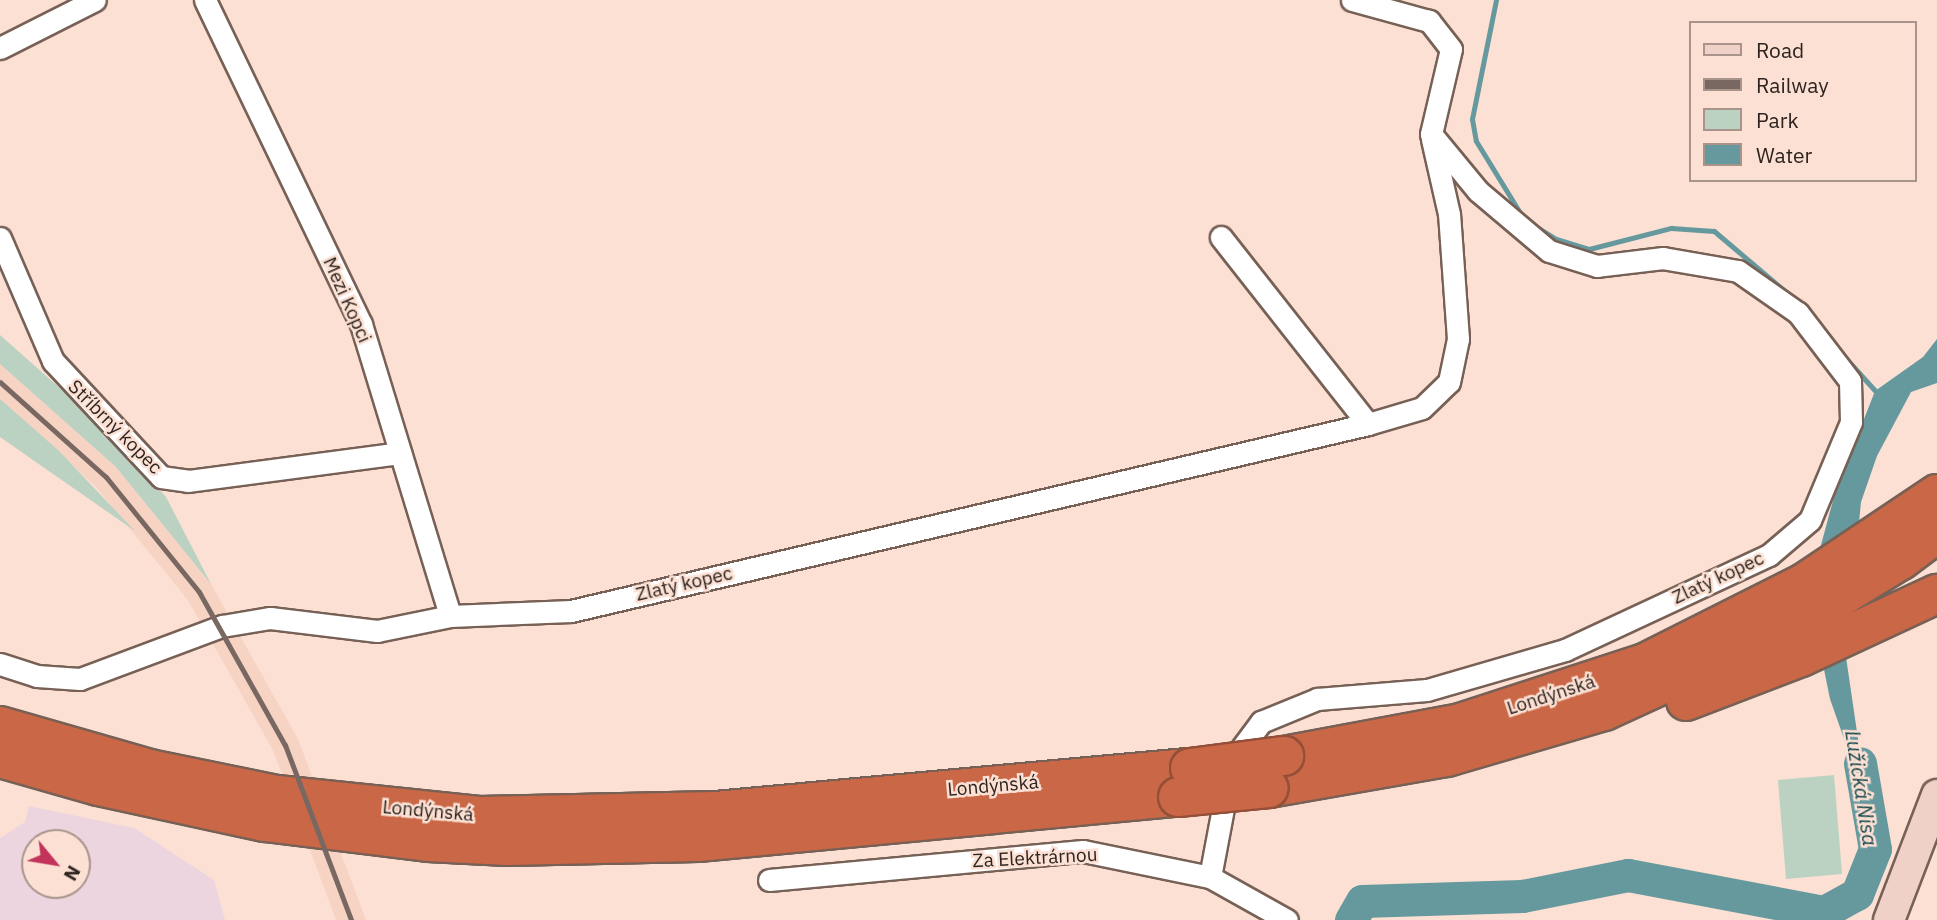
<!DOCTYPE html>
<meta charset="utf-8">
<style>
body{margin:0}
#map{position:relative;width:1937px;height:920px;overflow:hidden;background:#fbe0d3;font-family:"IBM Plex Sans",sans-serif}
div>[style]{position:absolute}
.industrial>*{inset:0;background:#edd5df}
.built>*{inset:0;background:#f6d3c3}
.green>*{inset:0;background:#bbd2c2}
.water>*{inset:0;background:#66999e}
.stream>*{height:5px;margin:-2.5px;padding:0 2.5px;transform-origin:2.5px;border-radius:2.5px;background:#66999e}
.river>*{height:33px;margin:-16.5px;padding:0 16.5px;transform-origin:16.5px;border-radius:16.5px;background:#66999e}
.roads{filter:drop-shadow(2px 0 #776055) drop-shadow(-2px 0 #776055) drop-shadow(0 2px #776055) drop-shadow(0 -2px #776055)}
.street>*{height:21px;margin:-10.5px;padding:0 10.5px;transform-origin:10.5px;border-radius:10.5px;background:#fff}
.secondary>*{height:30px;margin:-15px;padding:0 15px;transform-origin:15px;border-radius:15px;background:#efd1c8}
.highway>*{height:38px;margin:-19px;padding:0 19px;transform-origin:19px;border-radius:19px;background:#ca6746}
.rail>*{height:5px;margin:-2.5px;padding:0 2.5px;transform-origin:2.5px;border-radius:2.5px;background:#786861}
.bridges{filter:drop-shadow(2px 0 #934f38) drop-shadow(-2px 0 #934f38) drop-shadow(0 2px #934f38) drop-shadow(0 -2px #934f38)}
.highway-bridge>*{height:38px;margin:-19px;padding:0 19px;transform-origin:19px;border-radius:19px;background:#ca6746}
span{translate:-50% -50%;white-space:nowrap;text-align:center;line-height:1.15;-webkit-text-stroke:5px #fbe0d3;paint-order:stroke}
.street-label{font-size:19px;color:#2d231f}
.water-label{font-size:21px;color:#1a494e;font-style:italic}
.legend{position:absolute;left:1689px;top:21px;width:228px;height:161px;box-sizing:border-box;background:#fbe0d3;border:2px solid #a9948b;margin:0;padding:9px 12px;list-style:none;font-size:21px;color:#2d231f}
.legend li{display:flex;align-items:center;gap:14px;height:35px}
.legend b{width:35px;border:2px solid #a9948b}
.north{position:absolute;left:21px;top:829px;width:70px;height:70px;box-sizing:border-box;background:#fbe0d3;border:2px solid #a9948b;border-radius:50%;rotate:120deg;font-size:19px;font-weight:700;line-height:28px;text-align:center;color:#2d231f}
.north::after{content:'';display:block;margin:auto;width:24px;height:32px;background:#c3345c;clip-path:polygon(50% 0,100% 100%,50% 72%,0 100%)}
</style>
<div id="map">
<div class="industrial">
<div style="clip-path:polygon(evenodd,29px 806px,134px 828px,214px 880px,225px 920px,0 920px,0 838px,25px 822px,29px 806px,35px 843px,77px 843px,77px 885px,35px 885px,35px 843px)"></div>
</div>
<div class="built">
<div style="clip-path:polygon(0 364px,116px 467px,211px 584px,298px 739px,366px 920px,336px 920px,273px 750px,188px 600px,96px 487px,0 399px)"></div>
</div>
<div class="green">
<div style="clip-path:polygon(0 335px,97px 421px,166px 497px,211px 584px,116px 467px,0 364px)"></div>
<div style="clip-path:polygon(0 399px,58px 450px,135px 531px,0 437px)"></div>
<div style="clip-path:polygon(1834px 775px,1842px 874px,1786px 879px,1778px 780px)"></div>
</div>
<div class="water">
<div style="clip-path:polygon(1937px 339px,1937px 383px,1911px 392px,1877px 456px,1861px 502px,1846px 657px,1868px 807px,1830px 699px,1818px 640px,1821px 545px,1835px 493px,1875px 391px,1923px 357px)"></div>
</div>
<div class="stream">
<div style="left:1496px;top:0;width:121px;rotate:101.4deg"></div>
<div style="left:1472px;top:119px;width:22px;rotate:80deg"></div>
<div style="left:1476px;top:141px;width:88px;rotate:58.5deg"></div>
<div style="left:1532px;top:224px;width:28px;rotate:32deg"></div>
<div style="left:1556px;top:239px;width:34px;rotate:17deg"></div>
<div style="left:1589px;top:249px;width:85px;rotate:-14.4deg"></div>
<div style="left:1671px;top:228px;width:43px;rotate:4deg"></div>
<div style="left:1714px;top:231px;width:104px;rotate:40.3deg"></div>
<div style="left:1841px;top:353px;width:57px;rotate:47.9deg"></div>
<div style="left:1773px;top:902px;width:19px;rotate:69deg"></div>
</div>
<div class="river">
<div style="left:1351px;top:920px;width:22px;rotate:-60deg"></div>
<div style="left:1362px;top:901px;width:160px;rotate:-1.8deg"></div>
<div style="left:1522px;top:896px;width:108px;rotate:-11.2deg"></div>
<div style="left:1628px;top:875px;width:199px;rotate:10.7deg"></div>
<div style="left:1824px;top:912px;width:38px;rotate:-29deg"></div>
<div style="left:1857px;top:894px;width:48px;rotate:-68.2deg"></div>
<div style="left:1875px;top:849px;width:87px;rotate:-99.9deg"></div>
</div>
<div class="roads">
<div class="street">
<div style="left:205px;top:0;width:360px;rotate:64.3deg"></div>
<div style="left:361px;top:324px;width:305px;rotate:73deg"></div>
<div style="left:0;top:48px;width:106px;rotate:-26.8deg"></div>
<div style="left:0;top:238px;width:134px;rotate:66.7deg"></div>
<div style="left:53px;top:361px;width:158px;rotate:47deg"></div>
<div style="left:161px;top:477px;width:27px;rotate:8deg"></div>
<div style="left:188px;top:481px;width:214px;rotate:-7.5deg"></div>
<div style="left:1368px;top:424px;width:56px;rotate:-16.5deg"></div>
<div style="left:1422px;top:408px;width:37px;rotate:-44deg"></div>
<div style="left:1449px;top:382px;width:44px;rotate:-78.2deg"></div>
<div style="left:1458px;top:339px;width:125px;rotate:-94.1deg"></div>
<div style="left:1449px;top:214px;width:77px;rotate:-102.8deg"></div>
<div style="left:0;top:664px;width:39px;rotate:18deg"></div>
<div style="left:37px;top:676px;width:43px;rotate:4deg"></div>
<div style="left:80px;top:679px;width:152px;rotate:-20.5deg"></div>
<div style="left:222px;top:626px;width:49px;rotate:-9.5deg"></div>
<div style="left:270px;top:618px;width:108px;rotate:6.9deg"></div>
<div style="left:377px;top:631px;width:75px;rotate:-11.6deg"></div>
<div style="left:450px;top:616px;width:121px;rotate:-2.4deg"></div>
<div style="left:571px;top:611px;width:819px;rotate:-13.2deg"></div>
<div style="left:1368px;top:424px;width:238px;rotate:-128.2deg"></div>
<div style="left:1210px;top:877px;width:118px;rotate:-79.3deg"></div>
<div style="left:1232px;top:761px;width:49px;rotate:-53.4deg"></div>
<div style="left:1261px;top:722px;width:61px;rotate:-22.3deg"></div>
<div style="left:1317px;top:699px;width:110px;rotate:-4.7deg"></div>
<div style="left:1427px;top:690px;width:144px;rotate:-16.2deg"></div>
<div style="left:1565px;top:650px;width:225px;rotate:-25deg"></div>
<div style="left:1769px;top:555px;width:54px;rotate:-40.5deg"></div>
<div style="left:1810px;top:520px;width:106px;rotate:-67.3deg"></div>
<div style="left:1851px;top:422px;width:41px;rotate:-91.4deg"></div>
<div style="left:1850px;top:381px;width:86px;rotate:-127.4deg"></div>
<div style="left:1798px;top:313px;width:73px;rotate:-145deg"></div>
<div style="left:1738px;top:271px;width:76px;rotate:-170.2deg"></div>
<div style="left:1663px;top:258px;width:66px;rotate:173.1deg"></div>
<div style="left:1597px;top:266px;width:50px;rotate:-162.6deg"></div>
<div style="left:1549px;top:251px;width:93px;rotate:-139.8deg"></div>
<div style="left:1478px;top:191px;width:74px;rotate:-129.5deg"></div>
<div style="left:1431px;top:134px;width:87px;rotate:-76.8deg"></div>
<div style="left:1451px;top:49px;width:36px;rotate:-128deg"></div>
<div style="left:1429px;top:21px;width:80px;rotate:-164.7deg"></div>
<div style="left:769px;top:880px;width:315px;rotate:-5.3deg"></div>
<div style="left:1083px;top:851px;width:130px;rotate:11.6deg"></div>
<div style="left:1210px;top:877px;width:88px;rotate:29.2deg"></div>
</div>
<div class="secondary">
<div style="left:1889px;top:920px;width:134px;rotate:-69deg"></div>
</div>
<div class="highway">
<div style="left:1686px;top:701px;width:123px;rotate:-20.9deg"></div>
<div style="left:1801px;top:657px;width:150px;rotate:-24.9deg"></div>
<div style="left:0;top:726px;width:156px;rotate:16deg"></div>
<div style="left:150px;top:769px;width:130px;rotate:11.6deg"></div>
<div style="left:277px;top:795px;width:203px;rotate:5.9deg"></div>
<div style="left:479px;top:816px;width:236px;rotate:-1.2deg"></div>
<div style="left:715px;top:811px;width:477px;rotate:-5.2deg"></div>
<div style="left:1284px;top:756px;width:179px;rotate:-10.6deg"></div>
<div style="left:1460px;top:723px;width:194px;rotate:-18deg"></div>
<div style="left:1645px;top:663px;width:178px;rotate:-26.7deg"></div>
<div style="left:1804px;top:583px;width:160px;rotate:-33.8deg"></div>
<div style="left:0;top:758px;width:102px;rotate:15.9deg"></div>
<div style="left:98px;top:786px;width:171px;rotate:12.2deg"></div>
<div style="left:265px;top:822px;width:164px;rotate:7deg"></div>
<div style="left:428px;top:842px;width:79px;rotate:2.9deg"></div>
<div style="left:507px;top:846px;width:191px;rotate:-1.2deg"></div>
<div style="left:698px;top:842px;width:482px;rotate:-5.4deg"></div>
<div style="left:1269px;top:788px;width:181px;rotate:-9.9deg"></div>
<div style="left:1447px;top:757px;width:164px;rotate:-16.3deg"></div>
<div style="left:1604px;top:711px;width:219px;rotate:-24.6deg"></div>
<div style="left:1803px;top:620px;width:115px;rotate:-31.5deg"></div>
<div style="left:1901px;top:560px;width:45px;rotate:-36.9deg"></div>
</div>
</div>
<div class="rail">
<div style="left:0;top:382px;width:142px;rotate:41.9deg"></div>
<div style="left:106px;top:477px;width:148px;rotate:51deg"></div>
<div style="left:199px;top:592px;width:176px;rotate:60.7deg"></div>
<div style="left:285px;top:745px;width:187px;rotate:69.3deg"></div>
</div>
<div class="bridges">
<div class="highway-bridge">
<div style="left:1190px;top:768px;width:95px;rotate:-7.3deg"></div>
<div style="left:1178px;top:797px;width:91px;rotate:-5.6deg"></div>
</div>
</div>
<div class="street-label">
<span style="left:347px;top:300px;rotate:66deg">Mezi Kopci</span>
<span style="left:115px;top:427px;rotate:45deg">Stříbrný kopec</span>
<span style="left:1718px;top:578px;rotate:-25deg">Zlatý kopec</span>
<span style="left:684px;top:584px;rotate:-13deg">Zlatý kopec</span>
<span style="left:1551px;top:695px;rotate:-18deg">Londýnská</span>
<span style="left:993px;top:786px;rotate:-5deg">Londýnská</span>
<span style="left:428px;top:811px;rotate:5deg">Londýnská</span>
<span style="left:1035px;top:858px;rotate:-3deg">Za Elektrárnou</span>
</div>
<div class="water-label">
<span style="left:1862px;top:788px;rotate:81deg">Lužická Nisa</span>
</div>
<ul class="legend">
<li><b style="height:9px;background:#efd1c8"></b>Road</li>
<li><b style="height:9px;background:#786861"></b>Railway</li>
<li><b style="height:19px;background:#bbd2c2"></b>Park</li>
<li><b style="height:19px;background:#66999e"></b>Water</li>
</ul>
<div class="north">N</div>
</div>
